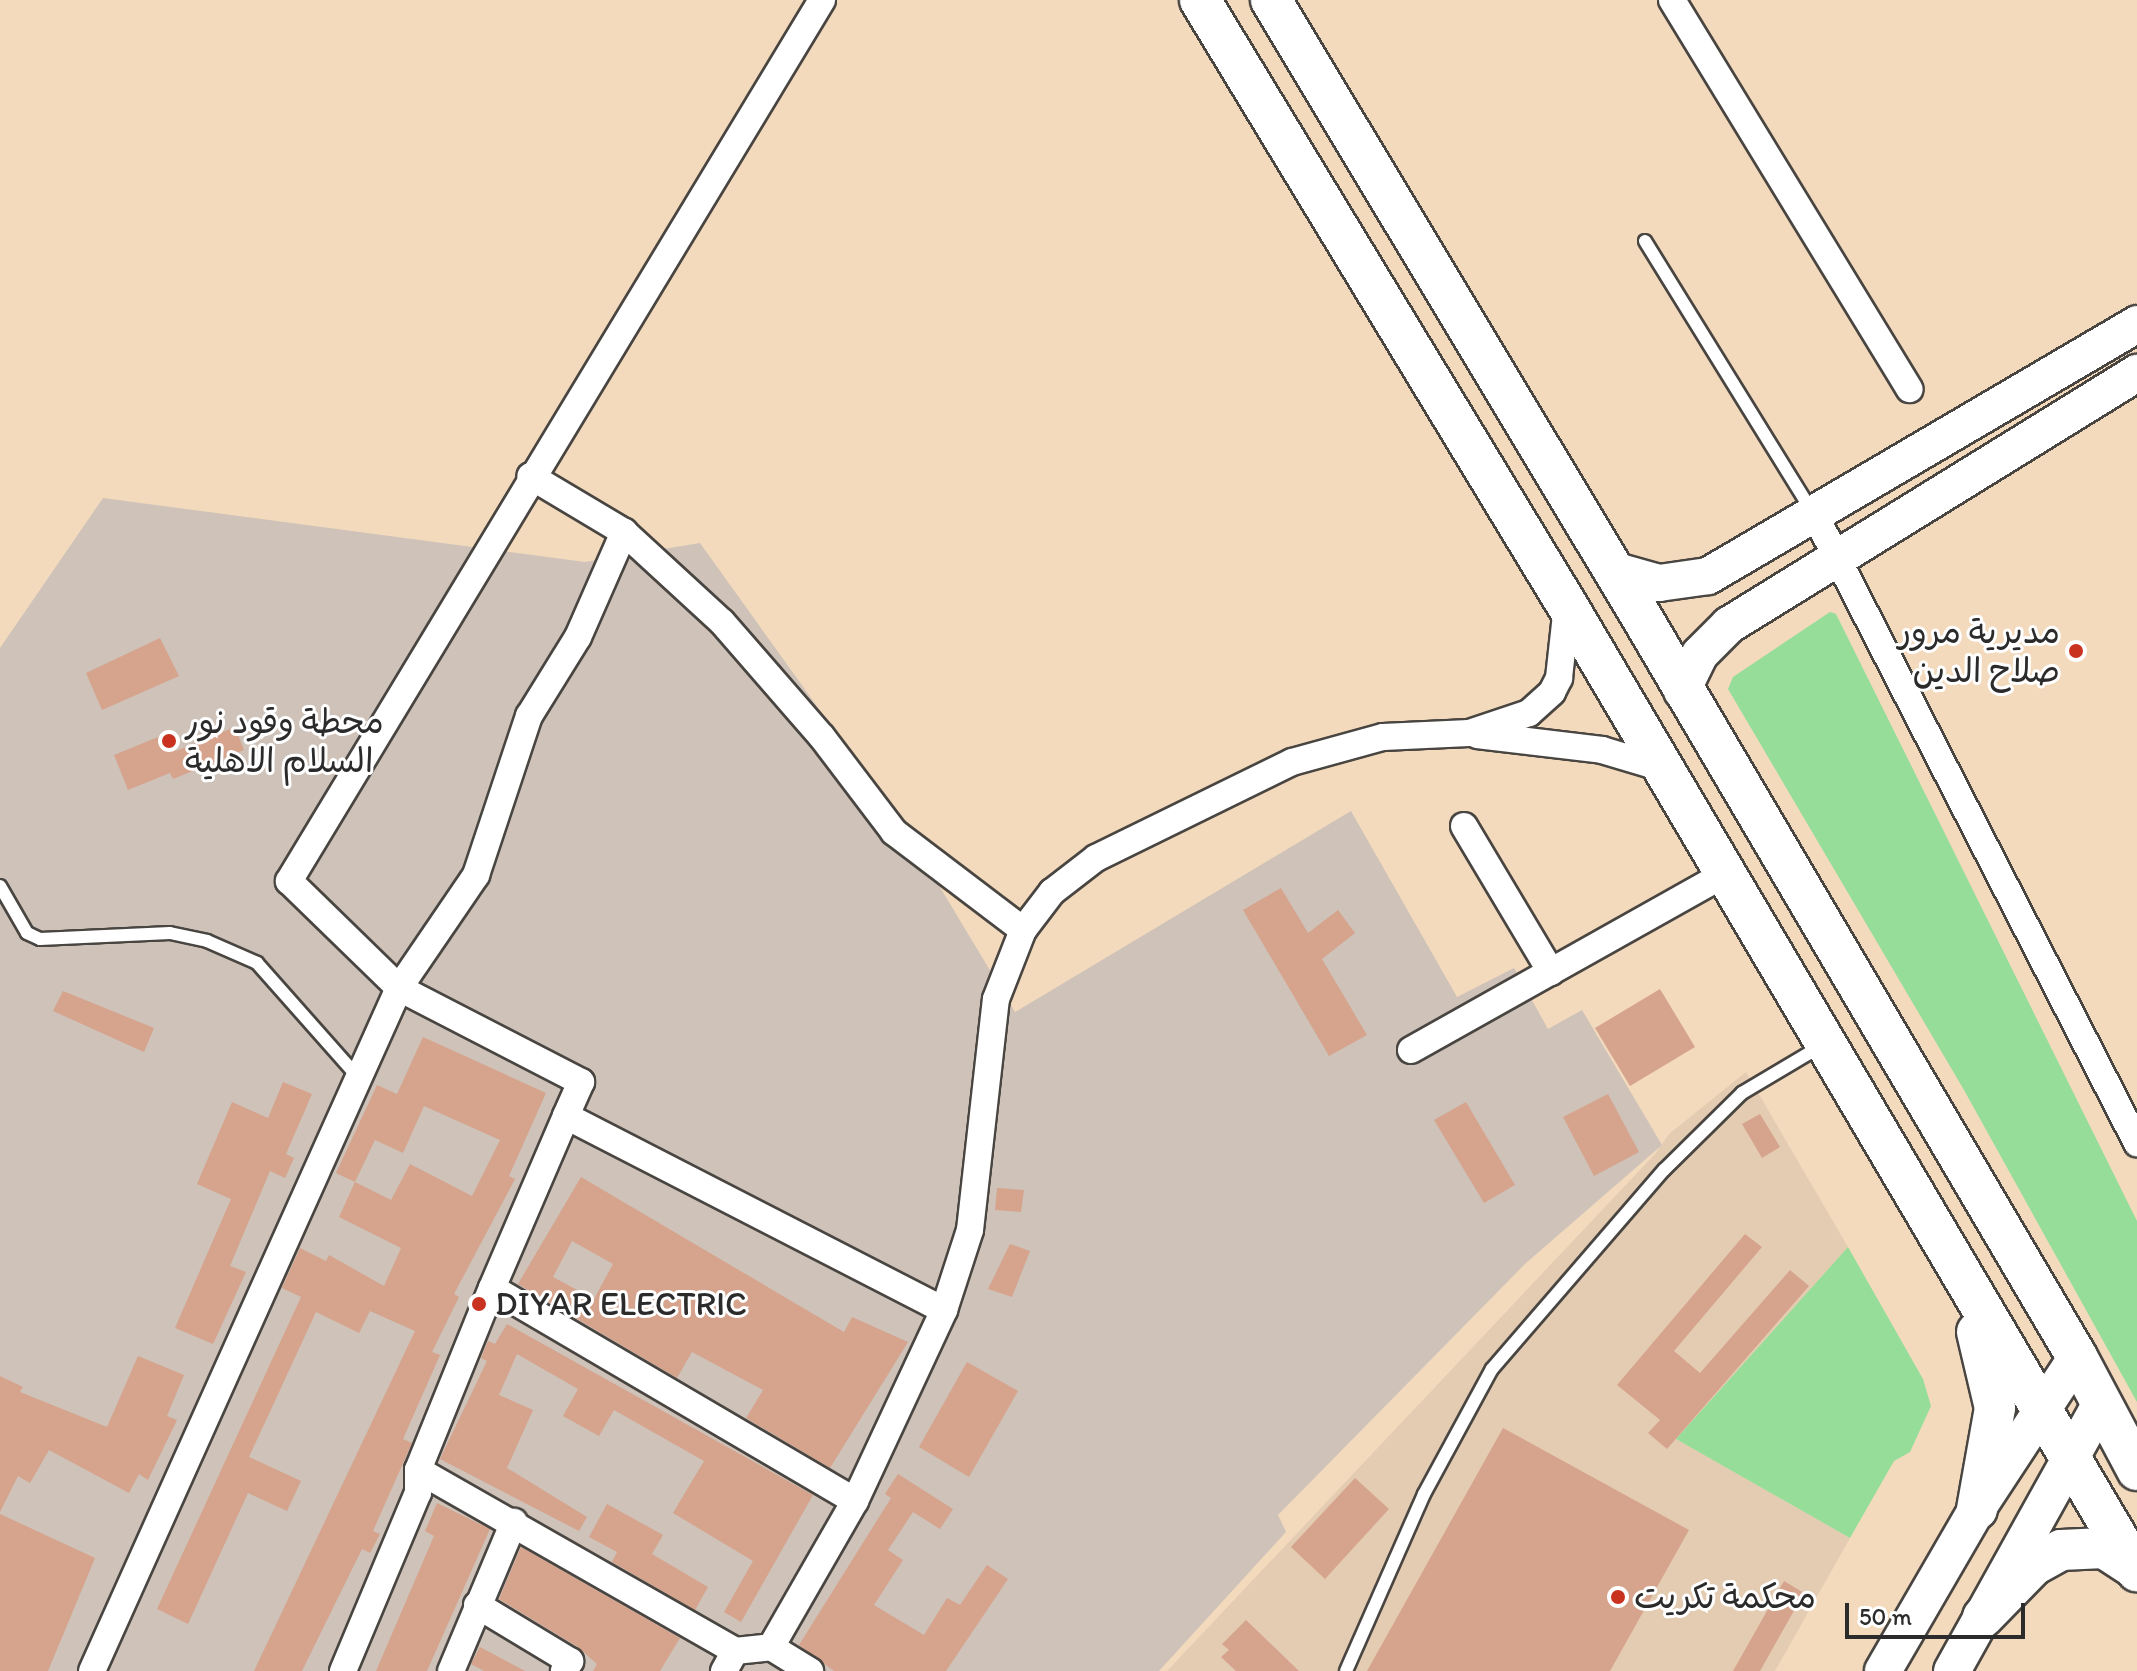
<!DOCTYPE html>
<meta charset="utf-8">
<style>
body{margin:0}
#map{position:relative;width:2137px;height:1671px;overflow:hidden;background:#f3dabd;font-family:Itim,"Playpen Sans Arabic",sans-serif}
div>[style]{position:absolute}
.built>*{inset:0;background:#e4ccb3}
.industrial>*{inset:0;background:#cec2b9}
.green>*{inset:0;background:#95dd98}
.building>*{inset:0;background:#d6a38c}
.roads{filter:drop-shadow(2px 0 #494541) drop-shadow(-2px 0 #494541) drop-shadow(0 2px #494541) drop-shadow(0 -2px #494541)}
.lane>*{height:12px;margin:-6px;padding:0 6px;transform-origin:6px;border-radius:6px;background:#fff}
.street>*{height:26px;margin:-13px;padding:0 13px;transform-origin:13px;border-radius:13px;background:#fff}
.secondary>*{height:36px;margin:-18px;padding:0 18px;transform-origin:18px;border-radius:18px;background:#fff}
.primary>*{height:40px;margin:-20px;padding:0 20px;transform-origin:20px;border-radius:20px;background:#fff}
.dots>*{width:22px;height:22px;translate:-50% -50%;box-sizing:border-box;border:4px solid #fff;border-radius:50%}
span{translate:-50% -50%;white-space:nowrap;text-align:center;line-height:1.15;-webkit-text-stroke:6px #fff;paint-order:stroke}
.poi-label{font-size:34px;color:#2b2b2b}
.right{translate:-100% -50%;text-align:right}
.left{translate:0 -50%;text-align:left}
.scale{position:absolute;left:1845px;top:1603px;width:180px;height:36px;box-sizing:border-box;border:4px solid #2b2b2b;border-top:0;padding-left:10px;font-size:24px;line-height:28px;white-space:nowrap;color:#2b2b2b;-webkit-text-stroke:6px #fff;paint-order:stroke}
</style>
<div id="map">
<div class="built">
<div style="clip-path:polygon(1746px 1072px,1848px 1247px,1676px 1439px,1850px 1538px,1775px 1671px,1167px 1671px,1655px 1154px,1669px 1134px)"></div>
</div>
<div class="industrial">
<div style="clip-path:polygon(103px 498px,585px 562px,700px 543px,905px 829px,1015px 1012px,1351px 811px,1457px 997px,1514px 968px,1548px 1029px,1582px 1010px,1662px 1145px,1526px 1263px,1278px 1515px,1286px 1532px,1159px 1671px,0 1671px,0 648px)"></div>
</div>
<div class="green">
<div style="clip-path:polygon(1830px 612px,1836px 614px,2137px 1221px,2137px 1402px,1964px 1090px,1728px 689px,1733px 677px)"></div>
<div style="clip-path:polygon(1848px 1247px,1923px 1379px,1931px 1406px,1910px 1452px,1894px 1461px,1850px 1538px,1676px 1439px)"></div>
</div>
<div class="building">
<div style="clip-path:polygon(160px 638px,179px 676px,102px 710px,86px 673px)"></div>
<div style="clip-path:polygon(235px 727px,244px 750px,173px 779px,170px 773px,128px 790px,114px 755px,168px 733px,176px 751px)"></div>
<div style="clip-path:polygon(1281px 888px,1308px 933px,1338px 910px,1355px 933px,1322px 959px,1367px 1035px,1329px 1056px,1243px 910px)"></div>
<div style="clip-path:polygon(1660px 989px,1695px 1047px,1630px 1086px,1595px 1028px)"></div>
<div style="clip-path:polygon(63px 991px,154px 1028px,144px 1052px,53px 1011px)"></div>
<div style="clip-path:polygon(evenodd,423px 1037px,546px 1093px,509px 1176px,515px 1179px,454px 1294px,459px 1297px,432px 1352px,440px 1355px,403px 1439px,412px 1443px,373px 1531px,380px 1534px,370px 1553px,362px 1549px,302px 1671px,254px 1671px,415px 1331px,370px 1311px,359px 1333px,316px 1312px,249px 1457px,301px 1481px,287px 1511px,248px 1493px,188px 1624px,157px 1609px,301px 1297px,282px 1288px,300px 1248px,326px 1261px,329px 1255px,384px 1286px,401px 1248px,339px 1217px,355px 1182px,336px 1173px,377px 1085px,397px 1094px,423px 1037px,424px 1106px,500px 1140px,472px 1196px,410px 1164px,391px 1200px,355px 1182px,375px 1140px,403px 1153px,424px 1106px)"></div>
<div style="clip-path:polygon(283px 1082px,312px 1094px,286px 1154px,294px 1158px,285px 1178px,270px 1171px,230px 1266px,246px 1272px,213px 1344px,175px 1328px,231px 1199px,197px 1184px,232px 1102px,268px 1118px)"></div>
<div style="clip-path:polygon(1608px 1094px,1639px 1152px,1594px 1176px,1563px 1117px)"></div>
<div style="clip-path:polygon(1466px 1102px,1515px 1185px,1484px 1203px,1434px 1120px)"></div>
<div style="clip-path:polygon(1760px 1114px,1780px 1147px,1762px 1158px,1742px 1124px)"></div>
<div style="clip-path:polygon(evenodd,581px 1177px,844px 1332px,852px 1317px,908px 1342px,830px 1468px,746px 1418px,763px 1390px,692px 1352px,677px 1378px,518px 1284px,581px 1177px,572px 1241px,613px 1264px,594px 1299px,553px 1277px,572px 1241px)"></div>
<div style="clip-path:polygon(997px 1188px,1024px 1190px,1021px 1212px,995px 1210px)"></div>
<div style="clip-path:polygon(1745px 1234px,1762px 1247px,1674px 1351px,1700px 1373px,1790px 1270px,1809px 1286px,1667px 1449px,1648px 1433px,1660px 1420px,1617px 1385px)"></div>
<div style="clip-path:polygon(1010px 1244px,1030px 1251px,1012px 1297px,988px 1289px)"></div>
<div style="clip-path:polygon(507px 1324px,813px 1495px,741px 1622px,724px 1612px,753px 1561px,673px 1513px,704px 1461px,614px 1410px,599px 1436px,563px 1416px,578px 1389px,517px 1354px,499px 1395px,533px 1410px,507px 1468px,587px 1517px,579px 1531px,440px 1459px,487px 1361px,481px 1358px,488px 1341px,495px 1344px)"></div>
<div style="clip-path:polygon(138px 1356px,184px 1375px,167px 1416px,177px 1420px,148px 1480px,139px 1474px,129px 1493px,49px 1450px,30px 1483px,18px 1476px,0 1512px,0 1376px,23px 1387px,20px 1392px,107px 1427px)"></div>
<div style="clip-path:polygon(967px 1362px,1018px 1391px,969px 1477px,919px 1447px)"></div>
<div style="clip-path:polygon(1503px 1428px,1689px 1530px,1610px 1671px,1367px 1671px)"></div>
<div style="clip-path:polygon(898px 1474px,953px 1509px,940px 1529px,913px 1512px,888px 1550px,903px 1560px,874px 1605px,924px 1635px,947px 1598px,960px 1605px,987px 1565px,1008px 1579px,946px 1671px,834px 1671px,799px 1645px,891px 1498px,885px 1494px)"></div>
<div style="clip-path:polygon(1355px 1478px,1389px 1509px,1325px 1579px,1291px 1547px)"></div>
<div style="clip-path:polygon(437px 1503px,490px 1529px,427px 1671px,376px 1671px,434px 1536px,425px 1531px)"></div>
<div style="clip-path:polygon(607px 1504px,663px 1535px,652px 1554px,708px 1587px,695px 1610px,612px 1562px,617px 1552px,589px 1537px)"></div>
<div style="clip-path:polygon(0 1514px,95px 1558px,48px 1671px,0 1671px)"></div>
<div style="clip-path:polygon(521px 1547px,680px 1638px,660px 1671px,593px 1671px,597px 1664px,578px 1647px,499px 1599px)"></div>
<div style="clip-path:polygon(1784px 1581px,1804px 1593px,1760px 1671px,1733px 1671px)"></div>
<div style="clip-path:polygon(1246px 1620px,1299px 1671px,1236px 1671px,1221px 1657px,1229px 1650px,1222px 1644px)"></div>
<div style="clip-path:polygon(480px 1647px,525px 1671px,484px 1671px,471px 1664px)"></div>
</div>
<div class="roads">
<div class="lane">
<div style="left:1645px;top:241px;width:317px;rotate:58.3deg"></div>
<div style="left:0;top:886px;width:54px;rotate:60.1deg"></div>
<div style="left:27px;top:933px;width:14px;rotate:25deg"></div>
<div style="left:40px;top:939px;width:130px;rotate:-2.6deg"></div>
<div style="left:170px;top:933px;width:38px;rotate:12deg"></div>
<div style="left:207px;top:941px;width:55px;rotate:23.7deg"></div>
<div style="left:257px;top:963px;width:152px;rotate:48.5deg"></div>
<div style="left:1346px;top:1671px;width:193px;rotate:-66.2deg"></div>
<div style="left:1424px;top:1494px;width:142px;rotate:-61.5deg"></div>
<div style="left:1492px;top:1369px;width:263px;rotate:-49.2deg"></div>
<div style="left:1664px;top:1170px;width:110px;rotate:-44.6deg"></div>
<div style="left:1742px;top:1093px;width:92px;rotate:-30.7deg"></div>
</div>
<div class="street">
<div style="left:822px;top:0;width:1030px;rotate:121.17deg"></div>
<div style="left:289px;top:881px;width:153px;rotate:44.2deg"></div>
<div style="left:399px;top:988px;width:205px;rotate:27.3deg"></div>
<div style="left:581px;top:1082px;width:37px;rotate:114deg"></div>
<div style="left:566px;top:1116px;width:425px;rotate:27.2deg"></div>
<div style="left:1672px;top:0;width:456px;rotate:58.6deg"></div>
<div style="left:1816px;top:517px;width:704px;rotate:62.85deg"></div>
<div style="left:624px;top:532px;width:133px;rotate:42.6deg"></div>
<div style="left:722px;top:622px;width:152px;rotate:49deg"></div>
<div style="left:822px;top:737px;width:119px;rotate:52.8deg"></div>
<div style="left:894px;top:832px;width:162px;rotate:37.2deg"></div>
<div style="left:1477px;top:735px;width:126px;rotate:6.8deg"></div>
<div style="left:1602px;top:750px;width:63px;rotate:16.7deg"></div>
<div style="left:1464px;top:826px;width:170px;rotate:59.2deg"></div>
<div style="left:1411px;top:1050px;width:358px;rotate:-29.3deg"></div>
<div style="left:492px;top:1288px;width:187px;rotate:-66.7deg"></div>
<div style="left:418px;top:1470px;width:365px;rotate:29.7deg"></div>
<div style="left:477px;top:1605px;width:109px;rotate:31.1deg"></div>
<div style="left:570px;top:1661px;width:12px;rotate:121deg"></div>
<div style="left:771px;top:1647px;width:46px;rotate:31.6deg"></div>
<div style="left:92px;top:1671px;width:749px;rotate:-65.8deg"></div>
<div style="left:399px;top:988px;width:137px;rotate:-55.7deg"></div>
<div style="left:476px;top:875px;width:168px;rotate:-71.6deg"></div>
<div style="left:529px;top:716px;width:93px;rotate:-58.2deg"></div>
<div style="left:578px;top:637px;width:115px;rotate:-66.3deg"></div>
<div style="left:624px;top:532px;width:109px;rotate:-149.2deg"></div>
<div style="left:343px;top:1671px;width:193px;rotate:-67.2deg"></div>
<div style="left:418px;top:1493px;width:23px;rotate:-90deg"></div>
<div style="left:418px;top:1470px;width:196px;rotate:-67.9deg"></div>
<div style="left:492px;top:1288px;width:421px;rotate:30.4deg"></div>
<div style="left:451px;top:1671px;width:162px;rotate:-67.1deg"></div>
<div style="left:724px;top:1671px;width:23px;rotate:-61deg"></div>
<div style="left:735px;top:1651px;width:36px;rotate:-6deg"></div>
<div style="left:771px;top:1647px;width:168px;rotate:-60.1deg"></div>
<div style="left:855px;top:1501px;width:211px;rotate:-65deg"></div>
<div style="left:944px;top:1310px;width:84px;rotate:-72deg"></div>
<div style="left:970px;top:1230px;width:232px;rotate:-83.6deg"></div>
<div style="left:996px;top:999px;width:74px;rotate:-68.6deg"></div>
<div style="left:1023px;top:930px;width:48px;rotate:-52.7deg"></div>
<div style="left:1052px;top:892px;width:56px;rotate:-37.7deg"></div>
<div style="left:1096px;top:858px;width:218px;rotate:-26.1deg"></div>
<div style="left:1292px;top:762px;width:94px;rotate:-15.4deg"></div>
<div style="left:1383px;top:737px;width:86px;rotate:-2.7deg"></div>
<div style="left:1469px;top:733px;width:63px;rotate:-18.4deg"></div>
<div style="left:1529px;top:713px;width:31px;rotate:-42deg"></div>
<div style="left:1552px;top:692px;width:16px;rotate:-63deg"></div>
<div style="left:1559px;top:678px;width:73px;rotate:-83.7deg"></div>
</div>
<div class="secondary">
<div style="left:1613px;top:570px;width:48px;rotate:15.8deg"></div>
<div style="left:1659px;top:583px;width:49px;rotate:-8.1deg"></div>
<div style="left:1708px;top:576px;width:498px;rotate:-30.4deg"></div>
<div style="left:1682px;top:691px;width:41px;rotate:-64.1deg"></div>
<div style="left:1700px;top:654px;width:41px;rotate:-45deg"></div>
<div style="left:1729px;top:625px;width:480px;rotate:-31.7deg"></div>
<div style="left:1883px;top:1671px;width:187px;rotate:-59.9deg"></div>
<div style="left:1977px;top:1509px;width:182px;rotate:-56.7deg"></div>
<div style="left:1952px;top:1671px;width:304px;rotate:-60.9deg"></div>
</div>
<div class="primary">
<div style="left:1200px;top:0;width:708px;rotate:58.76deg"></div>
<div style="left:1567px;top:605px;width:1122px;rotate:59.46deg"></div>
<div style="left:1271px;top:0;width:724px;rotate:59.01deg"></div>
<div style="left:1644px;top:621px;width:854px;rotate:59.53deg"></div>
<div style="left:2077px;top:1357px;width:128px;rotate:62deg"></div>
<div style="left:1977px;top:1332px;width:78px;rotate:76.7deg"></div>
<div style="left:1995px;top:1408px;width:103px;rotate:100.1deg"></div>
<div style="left:1983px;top:1617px;width:73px;rotate:-45.6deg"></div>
<div style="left:2034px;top:1565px;width:31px;rotate:-29deg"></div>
<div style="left:2061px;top:1550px;width:43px;rotate:-2.7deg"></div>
<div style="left:2104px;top:1548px;width:37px;rotate:33deg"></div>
</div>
</div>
<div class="dots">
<div style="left:2076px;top:651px;background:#c8321e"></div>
<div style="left:169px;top:741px;background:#c8321e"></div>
<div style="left:479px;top:1304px;background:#c8321e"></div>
<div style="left:1618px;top:1597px;background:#c8321e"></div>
</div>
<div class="poi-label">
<span class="right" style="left:2060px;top:651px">مديرية مرور<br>صلاح الدين</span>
<span class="left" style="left:185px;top:741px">محطة وقود نور<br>السلام الاهلية</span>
<span class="left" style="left:495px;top:1304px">DIYAR ELECTRIC</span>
<span class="left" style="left:1634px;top:1597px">محكمة تكريت</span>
</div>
<div class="scale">50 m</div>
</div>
